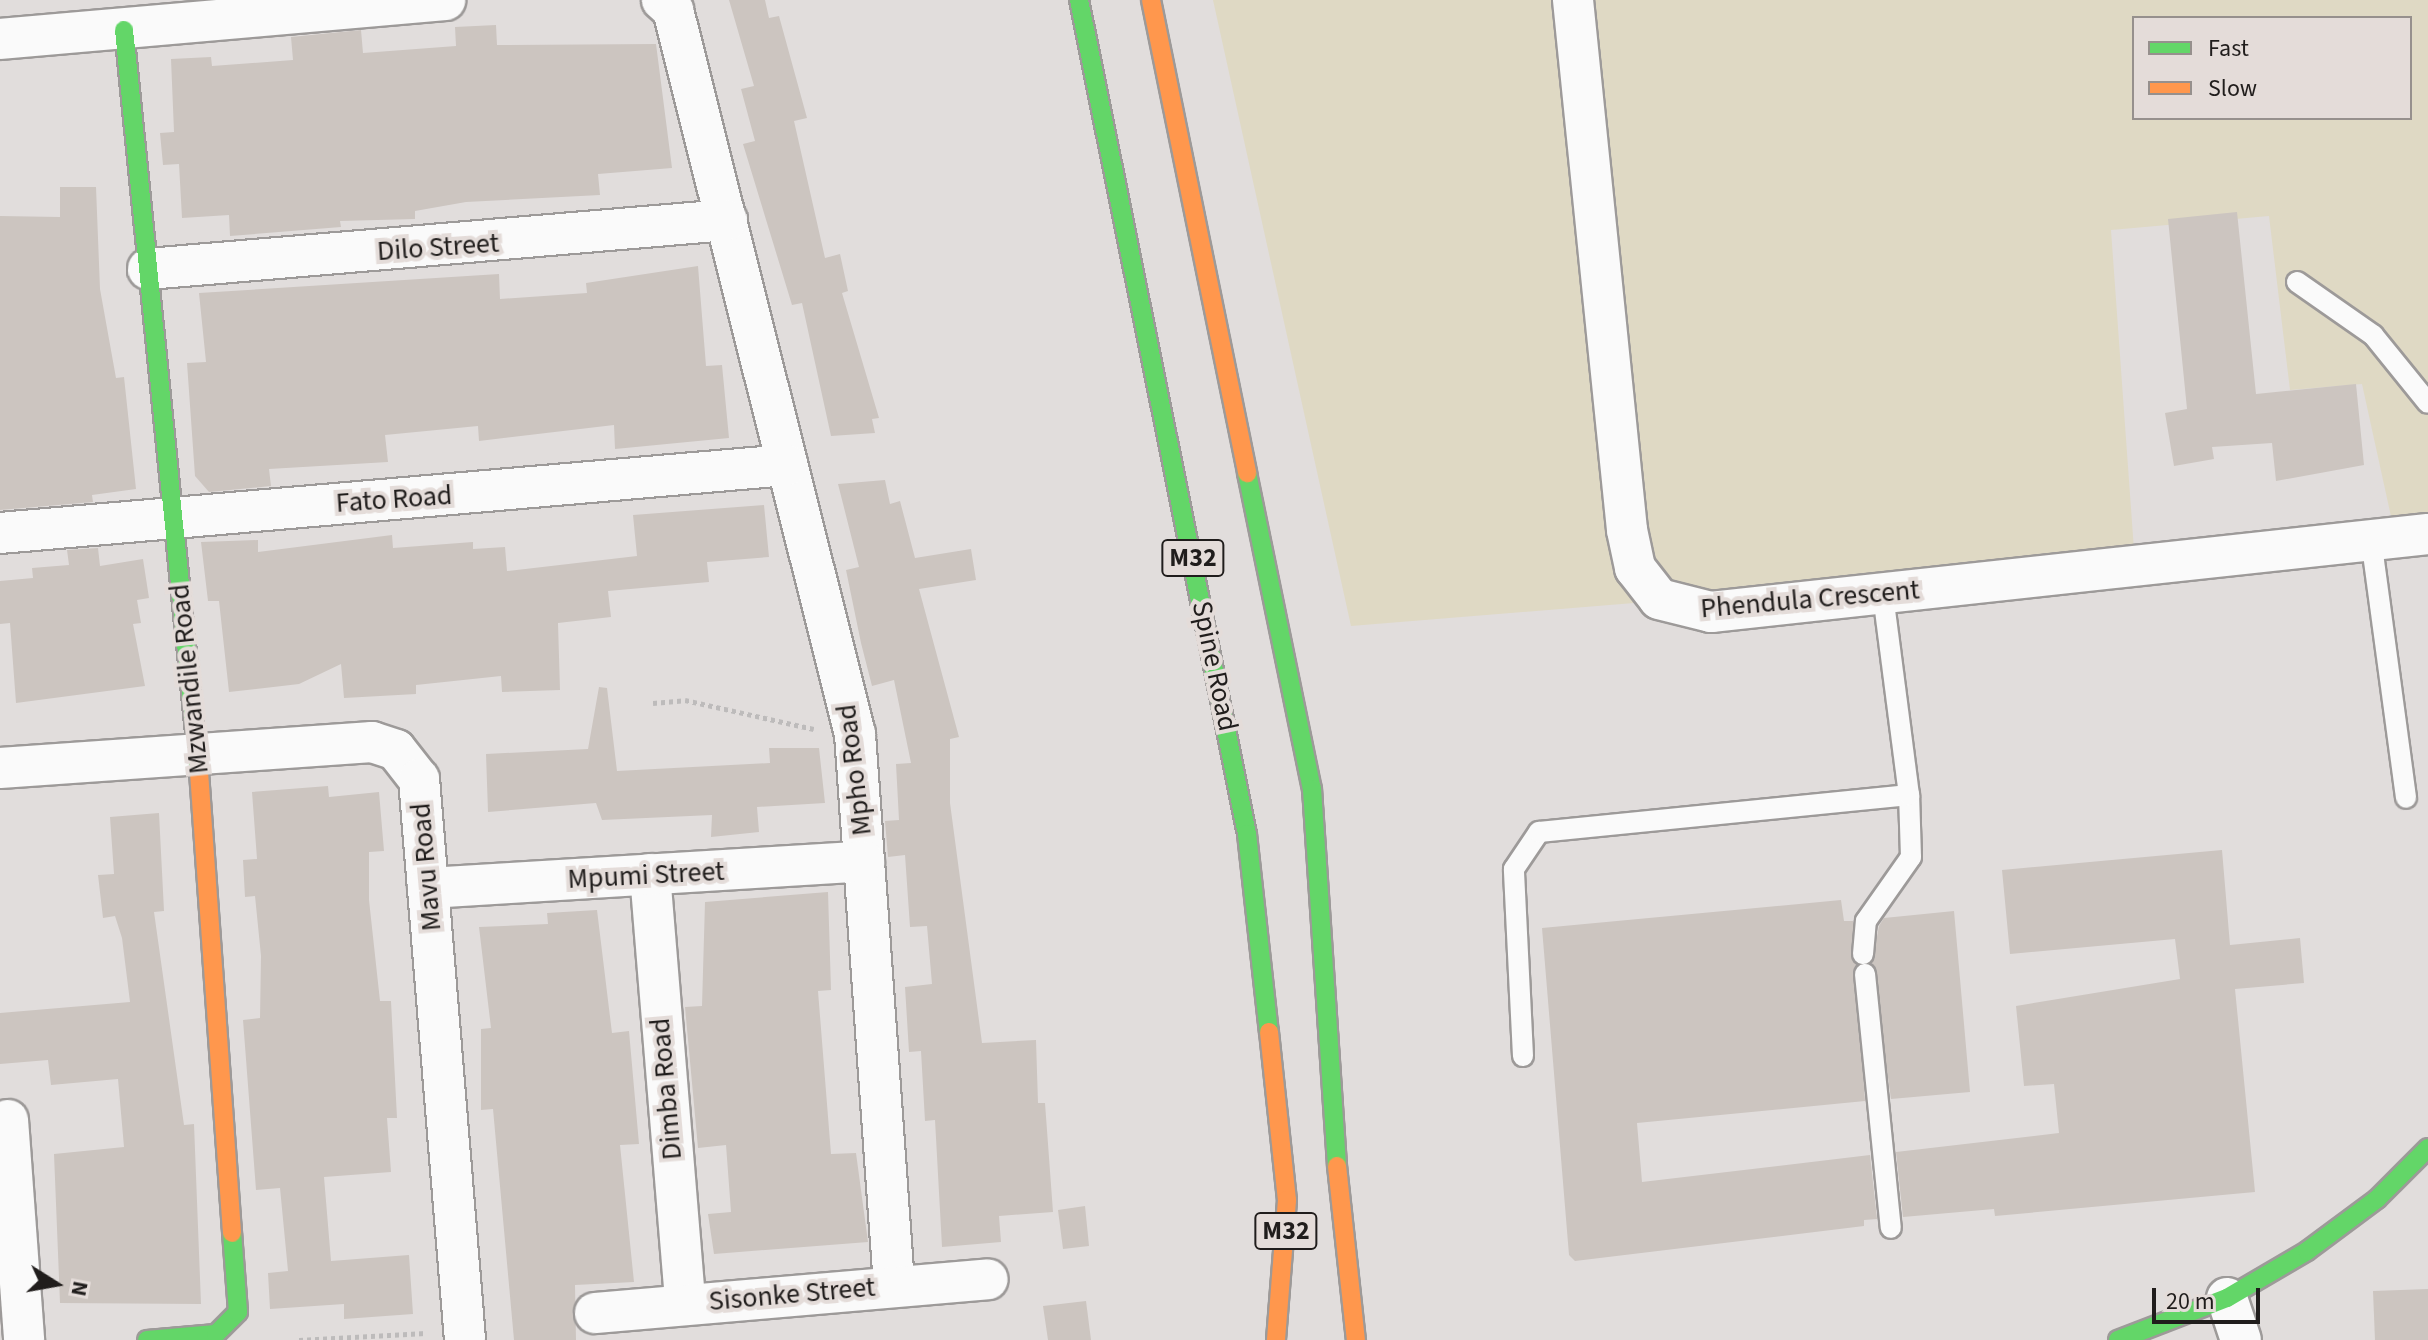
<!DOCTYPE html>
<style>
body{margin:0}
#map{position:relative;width:2428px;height:1340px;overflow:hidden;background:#e1dddc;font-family:"Source Sans 3",sans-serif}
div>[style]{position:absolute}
.sand>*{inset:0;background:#dfd9c4}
.building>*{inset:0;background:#ccc5c0}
.path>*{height:5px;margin-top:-2.5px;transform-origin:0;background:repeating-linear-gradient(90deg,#bdbbbb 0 4px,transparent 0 8px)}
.roads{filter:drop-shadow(2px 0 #9d9a99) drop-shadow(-2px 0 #9d9a99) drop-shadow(0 2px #9d9a99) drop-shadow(0 -2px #9d9a99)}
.lane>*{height:20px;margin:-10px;padding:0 10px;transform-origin:10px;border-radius:10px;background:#fafafa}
.street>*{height:40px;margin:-20px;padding:0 20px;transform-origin:20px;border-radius:20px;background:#fafafa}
.fast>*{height:18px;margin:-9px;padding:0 9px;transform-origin:9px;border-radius:9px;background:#63d668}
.slow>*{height:18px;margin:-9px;padding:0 9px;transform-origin:9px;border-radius:9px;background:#ff974d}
span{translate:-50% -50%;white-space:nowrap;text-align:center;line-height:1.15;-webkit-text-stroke:8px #e4dcd9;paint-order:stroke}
.shield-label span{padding:2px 6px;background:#e4dcd9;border:2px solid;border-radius:6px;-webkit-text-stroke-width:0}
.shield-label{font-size:26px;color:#201d1c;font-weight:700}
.street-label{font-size:28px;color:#201d1c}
.legend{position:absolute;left:2132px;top:16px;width:280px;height:104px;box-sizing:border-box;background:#e4dcd9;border:2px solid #96908d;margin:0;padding:10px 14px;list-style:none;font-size:24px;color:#201d1c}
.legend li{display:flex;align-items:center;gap:16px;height:40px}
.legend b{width:40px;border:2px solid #96908d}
.north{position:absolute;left:16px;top:1244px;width:80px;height:80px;-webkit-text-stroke:6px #e4dcd9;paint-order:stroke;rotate:101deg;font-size:22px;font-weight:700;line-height:32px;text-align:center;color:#201d1c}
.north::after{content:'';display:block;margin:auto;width:28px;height:36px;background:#201d1c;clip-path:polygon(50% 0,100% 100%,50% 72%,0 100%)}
.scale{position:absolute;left:2152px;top:1288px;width:108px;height:36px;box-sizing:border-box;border:4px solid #201d1c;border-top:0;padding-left:10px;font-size:24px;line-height:28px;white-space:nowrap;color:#201d1c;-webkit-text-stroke:6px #e4dcd9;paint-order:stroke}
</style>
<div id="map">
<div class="sand">
<div style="clip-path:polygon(1213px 0,1551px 0,1611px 562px,1634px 603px,1351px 626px)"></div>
<div style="clip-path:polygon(evenodd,1589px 0,2428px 0,2428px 513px,2392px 521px,2362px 384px,2290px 390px,2269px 216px,2111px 230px,2134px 550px,1721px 593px,1686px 590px,1661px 573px,1647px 548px,1589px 0,2134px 18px,2410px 18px,2410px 118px,2134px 118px,2134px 18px)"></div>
</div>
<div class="building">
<div style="clip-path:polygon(729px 0,765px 0,769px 18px,779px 16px,807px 118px,794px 121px,825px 258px,840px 254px,848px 291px,842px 293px,879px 418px,872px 419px,875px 433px,831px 436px,802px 303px,792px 305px,743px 144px,755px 141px,741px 89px,754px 86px)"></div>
<div style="clip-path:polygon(496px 25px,497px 45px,656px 44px,672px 168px,598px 174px,600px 195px,466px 202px,415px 211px,415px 219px,340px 221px,341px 227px,230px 236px,229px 215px,182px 218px,179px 164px,163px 165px,160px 133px,174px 132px,171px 59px,211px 57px,212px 66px,293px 60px,291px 37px,361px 30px,363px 53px,456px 46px,455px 27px)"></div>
<div style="clip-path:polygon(60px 187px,96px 187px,100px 289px,116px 378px,124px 377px,136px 489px,92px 495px,93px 502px,0 510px,0 216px,60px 217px)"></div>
<div style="clip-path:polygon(2237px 212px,2256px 394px,2356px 384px,2364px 465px,2276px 481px,2272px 443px,2212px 447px,2214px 459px,2174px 466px,2165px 413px,2187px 409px,2168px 219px)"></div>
<div style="clip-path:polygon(698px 266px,706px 366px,722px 365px,729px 438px,615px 449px,614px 425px,479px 441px,478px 426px,385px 435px,388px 462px,269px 469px,271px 486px,209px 492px,195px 476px,187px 363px,206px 362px,199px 293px,499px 274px,500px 299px,587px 293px,586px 283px)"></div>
<div style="clip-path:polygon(885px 480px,890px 504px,900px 501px,915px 558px,971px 549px,976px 580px,919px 589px,959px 737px,950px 739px,950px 803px,982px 1043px,1036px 1040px,1038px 1103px,1045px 1103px,1053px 1212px,999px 1216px,1001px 1242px,942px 1247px,935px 1120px,925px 1121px,921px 1051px,909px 1052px,905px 987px,932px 984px,927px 926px,910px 927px,905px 855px,888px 857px,885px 821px,899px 820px,896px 764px,911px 763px,894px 680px,872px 686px,861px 643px,846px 570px,859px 567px,838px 484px)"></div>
<div style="clip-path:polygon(764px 505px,769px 557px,707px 562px,709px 582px,608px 591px,611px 617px,558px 623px,560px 690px,502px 692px,501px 676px,416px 685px,416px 694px,344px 698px,341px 664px,299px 684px,229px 692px,219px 601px,208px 601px,201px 542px,258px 540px,258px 552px,392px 535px,393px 548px,473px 542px,473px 549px,505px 547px,507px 571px,637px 556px,633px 515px)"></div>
<div style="clip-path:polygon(98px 548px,100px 566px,143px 559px,149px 598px,137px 600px,141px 623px,133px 624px,145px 686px,16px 703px,10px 623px,0 624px,0 581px,33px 578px,32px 568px,69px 565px,67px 550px)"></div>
<div style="clip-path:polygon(599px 687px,607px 688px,617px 771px,770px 763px,769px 748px,819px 748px,825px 803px,757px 807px,759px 832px,711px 837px,712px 815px,602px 820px,596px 803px,488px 812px,486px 754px,588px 749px)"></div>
<div style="clip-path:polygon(328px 786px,329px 797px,379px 792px,384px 851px,369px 852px,369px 900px,380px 1001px,391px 1001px,397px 1118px,387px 1118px,391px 1172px,324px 1177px,331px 1261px,409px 1255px,413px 1314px,344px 1319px,344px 1304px,270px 1309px,268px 1273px,288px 1271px,280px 1188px,256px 1190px,243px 1020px,260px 1018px,261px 956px,255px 896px,245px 897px,243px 860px,257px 859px,252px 792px)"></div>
<div style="clip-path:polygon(159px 813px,164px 911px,154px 912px,184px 1125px,194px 1124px,201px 1304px,60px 1303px,54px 1154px,124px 1147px,118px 1079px,51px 1085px,48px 1060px,0 1064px,0 1013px,130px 1002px,122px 938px,115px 916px,103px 918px,98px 875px,114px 874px,110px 817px)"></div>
<div style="clip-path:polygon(2222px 850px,2230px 945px,2300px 938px,2304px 983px,2235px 989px,2255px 1192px,1995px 1216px,1994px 1209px,1903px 1217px,1896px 1152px,2059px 1133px,2054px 1084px,2024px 1086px,2016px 1006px,2180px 979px,2175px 939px,2010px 954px,2002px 870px)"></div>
<div style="clip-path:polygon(828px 892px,831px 990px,818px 991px,831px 1154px,856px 1153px,868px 1242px,714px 1254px,708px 1214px,731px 1212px,726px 1145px,698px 1148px,685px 1007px,702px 1006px,705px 902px)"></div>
<div style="clip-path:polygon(1841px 900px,1844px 921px,1853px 921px,1865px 1101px,1637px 1123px,1642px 1182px,1870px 1155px,1877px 1219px,1864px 1220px,1864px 1226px,1575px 1261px,1569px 1255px,1542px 928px)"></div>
<div style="clip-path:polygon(597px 910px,612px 1033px,629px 1031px,639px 1144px,620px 1145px,634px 1282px,575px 1285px,576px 1340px,514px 1340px,493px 1109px,481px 1110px,481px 1029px,491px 1028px,479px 927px,548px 924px,547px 913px)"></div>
<div style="clip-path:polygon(1954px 911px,1970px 1092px,1891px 1099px,1872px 963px,1879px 926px,1884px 918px)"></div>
<div style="clip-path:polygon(1085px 1206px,1089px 1246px,1063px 1249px,1058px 1210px)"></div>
<div style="clip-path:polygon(2428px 1289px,2428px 1340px,2375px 1340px,2373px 1291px)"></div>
<div style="clip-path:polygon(1086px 1301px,1091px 1340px,1048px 1340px,1043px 1306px)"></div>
</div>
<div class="path">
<div style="left:653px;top:703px;width:32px;rotate:-5deg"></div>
<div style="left:685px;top:700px;width:132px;rotate:12.7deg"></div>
<div style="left:299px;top:1340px;width:127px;rotate:-3.2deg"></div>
</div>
<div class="roads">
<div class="lane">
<div style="left:2297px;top:282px;width:93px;rotate:34.9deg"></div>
<div style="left:2373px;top:335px;width:87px;rotate:51deg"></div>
<div style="left:2372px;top:546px;width:254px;rotate:82.3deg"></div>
<div style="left:1863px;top:954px;width:33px;rotate:-85deg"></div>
<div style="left:1866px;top:921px;width:78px;rotate:-54.9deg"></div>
<div style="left:1911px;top:857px;width:62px;rotate:-91.8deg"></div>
<div style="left:1865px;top:974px;width:255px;rotate:84.2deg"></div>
<div style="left:1523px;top:1056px;width:187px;rotate:-92.8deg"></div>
<div style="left:1514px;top:869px;width:45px;rotate:-56deg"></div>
<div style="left:1539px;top:832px;width:372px;rotate:-5.7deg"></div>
<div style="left:1909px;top:795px;width:203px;rotate:-97.4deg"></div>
</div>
<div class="street">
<div style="left:662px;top:0;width:15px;rotate:42deg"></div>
<div style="left:673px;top:10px;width:747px;rotate:75.89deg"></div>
<div style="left:855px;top:734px;width:552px;rotate:85.95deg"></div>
<div style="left:1573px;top:0;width:533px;rotate:84.18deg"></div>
<div style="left:1627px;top:530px;width:39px;rotate:78deg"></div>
<div style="left:1635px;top:568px;width:39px;rotate:52deg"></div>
<div style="left:1659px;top:599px;width:54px;rotate:14deg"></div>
<div style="left:1711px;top:612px;width:721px;rotate:-6.21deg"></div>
<div style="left:0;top:39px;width:447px;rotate:-5deg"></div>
<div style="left:148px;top:269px;width:581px;rotate:-4.84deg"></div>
<div style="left:0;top:533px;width:790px;rotate:-4.94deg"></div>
<div style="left:0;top:768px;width:373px;rotate:-4deg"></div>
<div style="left:372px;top:742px;width:25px;rotate:18deg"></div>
<div style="left:396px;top:750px;width:37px;rotate:52deg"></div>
<div style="left:419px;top:779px;width:563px;rotate:85.31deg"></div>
<div style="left:650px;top:874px;width:431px;rotate:85.3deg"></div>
<div style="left:428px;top:888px;width:437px;rotate:-3.5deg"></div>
<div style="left:8px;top:1120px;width:221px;rotate:85.8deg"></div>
<div style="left:2227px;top:1298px;width:44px;rotate:71.6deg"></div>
<div style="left:595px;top:1313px;width:394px;rotate:-4.9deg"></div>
</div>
<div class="fast">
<div style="left:1079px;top:0;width:851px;rotate:78.61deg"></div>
<div style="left:1247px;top:834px;width:199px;rotate:83.7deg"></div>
<div style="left:124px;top:30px;width:746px;rotate:84.23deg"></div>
<div style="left:1247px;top:473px;width:323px;rotate:78.4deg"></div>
<div style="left:1312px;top:789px;width:378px;rotate:86.2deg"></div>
<div style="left:147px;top:1340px;width:69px;rotate:-5deg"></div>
<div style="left:216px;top:1334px;width:31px;rotate:-45deg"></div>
<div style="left:238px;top:1312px;width:79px;rotate:-94.3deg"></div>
<div style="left:2118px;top:1340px;width:117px;rotate:-21.1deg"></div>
<div style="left:2227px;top:1298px;width:93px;rotate:-30.4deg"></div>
<div style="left:2307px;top:1251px;width:87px;rotate:-36.6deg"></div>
<div style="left:2377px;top:1199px;width:72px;rotate:-45deg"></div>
</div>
<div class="slow">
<div style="left:1151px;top:0;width:483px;rotate:78.5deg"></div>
<div style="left:199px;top:772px;width:462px;rotate:85.9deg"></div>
<div style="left:1269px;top:1032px;width:169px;rotate:83.9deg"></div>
<div style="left:1287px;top:1200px;width:140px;rotate:94.5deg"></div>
<div style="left:1337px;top:1166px;width:175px;rotate:83.8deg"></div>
</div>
</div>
<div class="shield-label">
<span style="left:1193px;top:558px">M32</span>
<span style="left:1286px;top:1231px">M32</span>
</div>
<div class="street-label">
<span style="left:438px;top:247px;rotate:-4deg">Dilo Street</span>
<span style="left:394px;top:499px;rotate:-4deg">Fato Road</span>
<span style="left:1810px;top:599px;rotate:-5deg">Phendula Crescent</span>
<span style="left:1215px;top:666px;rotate:78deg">Spine Road</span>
<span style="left:189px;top:679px;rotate:-96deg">Mzwandile Road</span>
<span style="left:854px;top:770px;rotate:-97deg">Mpho Road</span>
<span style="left:426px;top:867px;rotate:-95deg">Mavu Road</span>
<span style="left:646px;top:875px;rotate:-3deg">Mpumi Street</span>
<span style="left:666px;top:1089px;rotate:-95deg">Dimba Road</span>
<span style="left:792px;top:1294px;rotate:-5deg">Sisonke Street</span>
</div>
<ul class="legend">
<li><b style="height:10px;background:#63d668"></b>Fast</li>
<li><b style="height:10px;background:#ff974d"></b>Slow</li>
</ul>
<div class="north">N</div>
<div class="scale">20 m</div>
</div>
